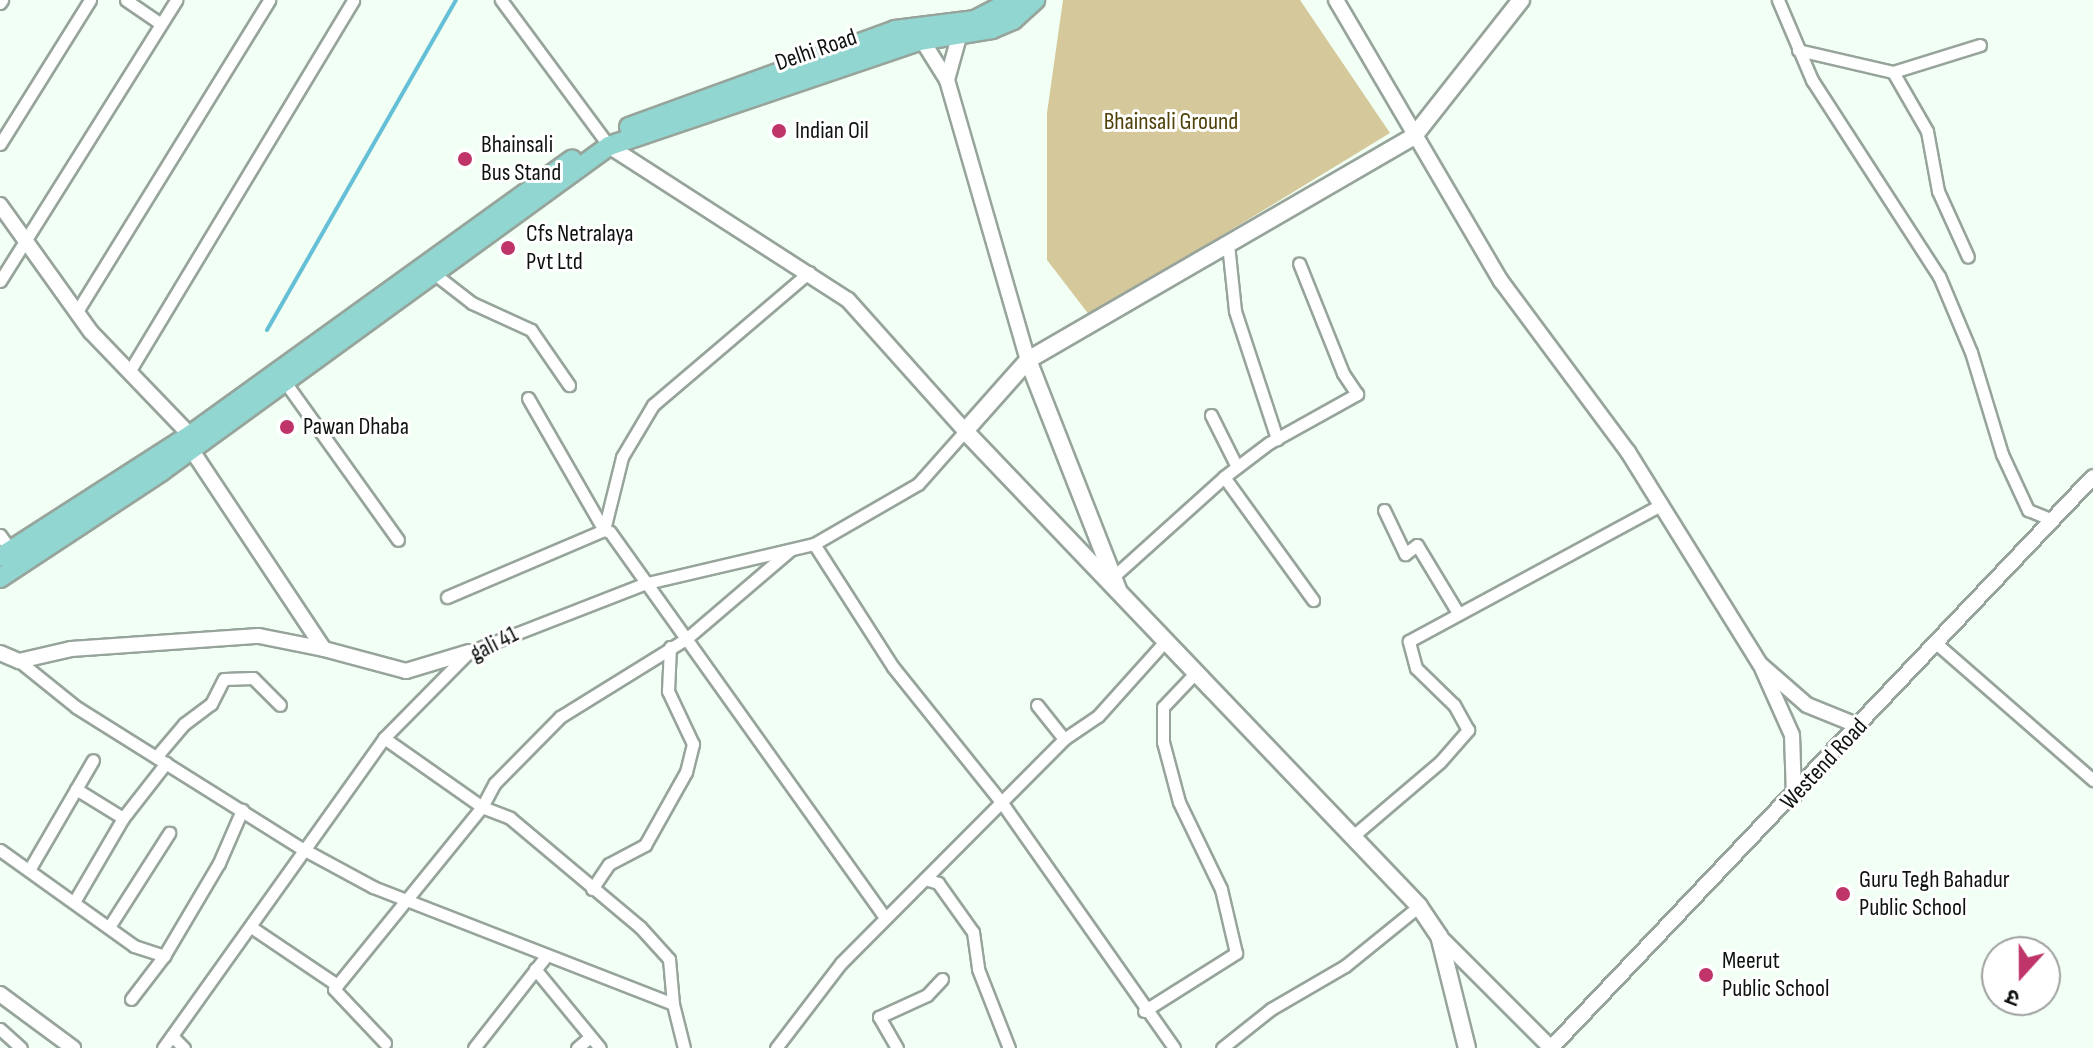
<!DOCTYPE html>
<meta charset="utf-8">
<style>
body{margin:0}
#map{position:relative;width:2093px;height:1048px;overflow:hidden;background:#f1fff5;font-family:"Sofia Sans Condensed","Noto Sans Devanagari",sans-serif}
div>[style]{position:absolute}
.green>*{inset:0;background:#d5c89a}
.stream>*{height:4px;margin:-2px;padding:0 2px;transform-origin:2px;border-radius:2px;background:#65bfd6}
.roads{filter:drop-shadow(2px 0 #97a49b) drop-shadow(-2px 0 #97a49b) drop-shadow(0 2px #97a49b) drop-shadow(0 -2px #97a49b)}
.minor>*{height:11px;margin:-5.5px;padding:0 5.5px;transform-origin:5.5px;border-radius:5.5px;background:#fff}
.tertiary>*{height:14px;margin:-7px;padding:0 7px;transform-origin:7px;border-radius:7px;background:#fff}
.secondary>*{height:16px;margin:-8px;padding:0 8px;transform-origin:8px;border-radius:8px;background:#fff}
.primary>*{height:18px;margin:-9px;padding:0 9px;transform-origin:9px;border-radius:9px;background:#91d6d0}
.dots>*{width:22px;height:22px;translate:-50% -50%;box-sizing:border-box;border:4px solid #fff;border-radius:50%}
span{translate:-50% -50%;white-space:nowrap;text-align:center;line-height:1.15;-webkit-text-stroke:6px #fff;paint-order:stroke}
.street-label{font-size:24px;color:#0f1310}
.park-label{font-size:24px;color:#4f4108}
.poi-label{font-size:24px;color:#0f1310}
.left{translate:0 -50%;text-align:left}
.north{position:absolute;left:1981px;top:936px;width:80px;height:80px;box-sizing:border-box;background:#fff;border:2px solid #9fa19f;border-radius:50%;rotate:201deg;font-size:22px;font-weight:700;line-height:32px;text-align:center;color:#0f1310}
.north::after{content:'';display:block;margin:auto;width:28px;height:36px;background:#bf3469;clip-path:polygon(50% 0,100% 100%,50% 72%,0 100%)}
</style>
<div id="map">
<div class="green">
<div style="clip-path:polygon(1063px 0,1300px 0,1390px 133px,1090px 316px,1047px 260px,1047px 113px)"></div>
</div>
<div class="stream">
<div style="left:267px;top:330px;width:380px;rotate:-60.2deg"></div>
</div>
<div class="roads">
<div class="minor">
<div style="left:126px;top:0;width:42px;rotate:34.4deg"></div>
<div style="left:501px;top:0;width:182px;rotate:53.5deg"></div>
<div style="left:1778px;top:0;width:87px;rotate:67deg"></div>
<div style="left:1812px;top:80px;width:234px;rotate:57.1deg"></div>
<div style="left:1939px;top:276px;width:82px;rotate:67.2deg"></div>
<div style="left:1971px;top:352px;width:107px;rotate:73.1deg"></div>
<div style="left:2002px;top:454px;width:62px;rotate:65.1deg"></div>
<div style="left:2028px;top:510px;width:27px;rotate:22deg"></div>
<div style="left:0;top:3px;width:4px;rotate:-56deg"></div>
<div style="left:1798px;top:50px;width:98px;rotate:13deg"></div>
<div style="left:1893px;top:72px;width:91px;rotate:-17.2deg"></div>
<div style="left:1893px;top:72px;width:68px;rotate:60deg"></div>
<div style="left:1927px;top:131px;width:61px;rotate:79.6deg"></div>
<div style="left:1938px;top:191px;width:72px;rotate:65.6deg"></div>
<div style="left:0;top:144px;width:170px;rotate:-58deg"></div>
<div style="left:1228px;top:244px;width:67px;rotate:84deg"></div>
<div style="left:1235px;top:311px;width:135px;rotate:71.8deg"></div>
<div style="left:432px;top:272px;width:51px;rotate:37.8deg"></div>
<div style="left:472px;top:303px;width:65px;rotate:24.6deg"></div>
<div style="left:531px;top:330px;width:67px;rotate:55.4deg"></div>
<div style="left:0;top:281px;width:332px;rotate:-57.9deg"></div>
<div style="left:76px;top:313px;width:368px;rotate:-58.3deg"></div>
<div style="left:129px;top:372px;width:434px;rotate:-58.9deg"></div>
<div style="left:285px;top:382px;width:194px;rotate:54.4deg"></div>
<div style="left:528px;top:398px;width:152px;rotate:60.1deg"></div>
<div style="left:604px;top:530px;width:6px;rotate:18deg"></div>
<div style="left:610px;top:532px;width:474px;rotate:54.5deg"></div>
<div style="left:1211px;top:415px;width:58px;rotate:63.4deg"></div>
<div style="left:1224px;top:477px;width:152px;rotate:54.1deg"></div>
<div style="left:1384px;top:510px;width:49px;rotate:64.5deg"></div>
<div style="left:1405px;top:554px;width:15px;rotate:-37deg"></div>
<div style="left:1417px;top:545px;width:79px;rotate:58.9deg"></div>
<div style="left:0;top:535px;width:19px;rotate:54deg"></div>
<div style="left:814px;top:544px;width:146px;rotate:57.3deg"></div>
<div style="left:893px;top:667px;width:174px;rotate:51.3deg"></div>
<div style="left:1002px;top:803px;width:299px;rotate:54.9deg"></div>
<div style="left:1113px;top:577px;width:149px;rotate:-42deg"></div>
<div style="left:1224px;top:477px;width:56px;rotate:-37.1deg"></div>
<div style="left:1269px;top:443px;width:101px;rotate:-29.1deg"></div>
<div style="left:1357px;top:394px;width:25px;rotate:-124deg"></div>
<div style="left:1343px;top:373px;width:118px;rotate:-111.8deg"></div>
<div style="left:447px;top:597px;width:171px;rotate:-23.1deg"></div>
<div style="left:604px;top:530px;width:75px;rotate:-76.1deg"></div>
<div style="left:622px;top:457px;width:61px;rotate:-59.2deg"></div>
<div style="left:653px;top:405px;width:205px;rotate:-40.4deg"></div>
<div style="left:1937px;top:644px;width:207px;rotate:41.1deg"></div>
<div style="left:19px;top:661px;width:73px;rotate:38.9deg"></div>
<div style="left:76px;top:707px;width:266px;rotate:32.1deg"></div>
<div style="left:301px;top:848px;width:82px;rotate:28.4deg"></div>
<div style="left:373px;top:887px;width:322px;rotate:21.3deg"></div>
<div style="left:673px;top:1004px;width:45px;rotate:76deg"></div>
<div style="left:1037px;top:705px;width:43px;rotate:51.5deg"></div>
<div style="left:384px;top:738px;width:120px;rotate:35.1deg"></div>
<div style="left:482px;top:807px;width:30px;rotate:21deg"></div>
<div style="left:510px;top:818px;width:170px;rotate:40deg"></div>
<div style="left:640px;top:927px;width:43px;rotate:47.8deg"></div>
<div style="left:669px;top:959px;width:45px;rotate:84.9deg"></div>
<div style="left:156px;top:757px;width:43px;rotate:-49.7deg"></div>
<div style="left:184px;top:724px;width:34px;rotate:-37deg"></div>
<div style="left:211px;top:704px;width:28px;rotate:-63deg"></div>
<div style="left:224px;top:679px;width:29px;rotate:-2deg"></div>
<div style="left:253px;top:678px;width:38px;rotate:45deg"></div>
<div style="left:76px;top:789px;width:55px;rotate:31.7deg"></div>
<div style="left:1353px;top:836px;width:114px;rotate:-40.4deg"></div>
<div style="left:1440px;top:762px;width:43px;rotate:-48.8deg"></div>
<div style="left:1468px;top:730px;width:29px;rotate:-119deg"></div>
<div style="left:1454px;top:705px;width:53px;rotate:-135.8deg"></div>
<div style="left:1416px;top:668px;width:28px;rotate:-105deg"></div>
<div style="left:1409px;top:641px;width:286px;rotate:-28.4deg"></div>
<div style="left:0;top:850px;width:165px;rotate:35.6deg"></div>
<div style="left:134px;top:946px;width:32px;rotate:18deg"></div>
<div style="left:164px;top:956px;width:108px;rotate:-59.4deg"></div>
<div style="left:219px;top:863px;width:58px;rotate:-66.5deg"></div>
<div style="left:29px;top:870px;width:127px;rotate:-59.8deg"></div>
<div style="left:925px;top:879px;width:14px;rotate:17deg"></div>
<div style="left:938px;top:883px;width:60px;rotate:54.5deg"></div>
<div style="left:973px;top:932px;width:37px;rotate:82deg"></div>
<div style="left:978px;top:969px;width:85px;rotate:68.6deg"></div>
<div style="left:592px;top:889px;width:30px;rotate:-56deg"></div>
<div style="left:609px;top:864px;width:41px;rotate:-27.8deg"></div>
<div style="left:645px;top:845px;width:84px;rotate:-60.7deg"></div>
<div style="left:686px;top:772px;width:29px;rotate:-76deg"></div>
<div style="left:693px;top:744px;width:59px;rotate:-115.3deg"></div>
<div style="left:668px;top:691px;width:44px;rotate:-87.4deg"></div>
<div style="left:74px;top:902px;width:97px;rotate:-59.7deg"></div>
<div style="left:123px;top:818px;width:70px;rotate:-52deg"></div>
<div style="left:109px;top:927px;width:112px;rotate:-57.4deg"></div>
<div style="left:251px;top:927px;width:104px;rotate:34deg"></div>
<div style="left:535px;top:969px;width:102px;rotate:50.6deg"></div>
<div style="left:131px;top:999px;width:54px;rotate:-52.5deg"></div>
<div style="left:1144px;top:1011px;width:109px;rotate:-32.2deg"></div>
<div style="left:1236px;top:953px;width:66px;rotate:-103.2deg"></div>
<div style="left:1221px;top:889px;width:97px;rotate:-115.8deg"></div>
<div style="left:1179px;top:802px;width:62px;rotate:-104.9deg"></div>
<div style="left:1163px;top:742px;width:35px;rotate:-90deg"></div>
<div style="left:1163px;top:707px;width:50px;rotate:-46.6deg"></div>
<div style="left:0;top:1029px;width:28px;rotate:42deg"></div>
<div style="left:172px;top:1036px;width:17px;rotate:45deg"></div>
<div style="left:385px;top:1043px;width:74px;rotate:-133.4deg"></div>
<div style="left:334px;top:989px;width:235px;rotate:-50.9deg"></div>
<div style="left:482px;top:807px;width:27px;rotate:-62deg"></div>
<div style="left:495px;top:783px;width:93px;rotate:-45.4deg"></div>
<div style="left:560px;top:717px;width:148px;rotate:-31.8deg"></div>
<div style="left:686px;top:639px;width:135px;rotate:-40.5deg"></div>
<div style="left:163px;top:1048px;width:381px;rotate:-54.5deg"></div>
<div style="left:384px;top:738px;width:121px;rotate:-45.3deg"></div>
<div style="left:469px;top:652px;width:187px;rotate:-21.3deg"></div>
<div style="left:643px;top:584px;width:176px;rotate:-13.2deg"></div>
<div style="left:814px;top:544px;width:120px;rotate:-30deg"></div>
<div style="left:918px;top:484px;width:71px;rotate:-48.4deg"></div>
<div style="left:474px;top:1048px;width:118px;rotate:-51.9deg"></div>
<div style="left:577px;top:1048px;width:17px;rotate:-40deg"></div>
<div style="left:776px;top:1048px;width:107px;rotate:-52.6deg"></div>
<div style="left:841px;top:963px;width:316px;rotate:-45.1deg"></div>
<div style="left:1064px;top:739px;width:41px;rotate:-34.1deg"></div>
<div style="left:1098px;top:716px;width:103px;rotate:-48.1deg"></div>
<div style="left:897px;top:1048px;width:36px;rotate:-120deg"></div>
<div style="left:879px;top:1017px;width:53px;rotate:-24.6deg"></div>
<div style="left:927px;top:995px;width:22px;rotate:-47deg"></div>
<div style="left:1222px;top:1048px;width:63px;rotate:-38.5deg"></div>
<div style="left:1271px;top:1009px;width:86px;rotate:-30.2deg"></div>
<div style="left:1345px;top:966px;width:95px;rotate:-39deg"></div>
</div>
<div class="tertiary">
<div style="left:1336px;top:0;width:326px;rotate:59.6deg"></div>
<div style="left:1501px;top:281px;width:213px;rotate:53.4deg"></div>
<div style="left:1628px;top:452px;width:250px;rotate:58.1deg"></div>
<div style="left:1760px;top:664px;width:62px;rotate:41.1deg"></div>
<div style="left:1807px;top:705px;width:56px;rotate:22deg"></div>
<div style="left:917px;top:32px;width:57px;rotate:58deg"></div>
<div style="left:947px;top:80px;width:291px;rotate:73.9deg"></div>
<div style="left:947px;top:80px;width:56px;rotate:-74.5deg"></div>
<div style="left:609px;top:146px;width:284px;rotate:32.8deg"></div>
<div style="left:848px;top:300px;width:176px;rotate:48.2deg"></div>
<div style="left:0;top:205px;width:156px;rotate:54.4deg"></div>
<div style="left:91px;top:332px;width:143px;rotate:46.1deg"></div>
<div style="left:191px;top:449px;width:240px;rotate:56.4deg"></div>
<div style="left:324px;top:649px;width:85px;rotate:15deg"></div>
<div style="left:406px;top:671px;width:66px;rotate:-16.8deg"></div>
<div style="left:0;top:653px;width:21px;rotate:23deg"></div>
<div style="left:19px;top:661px;width:53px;rotate:-13deg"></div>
<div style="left:71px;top:649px;width:188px;rotate:-4deg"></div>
<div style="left:259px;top:636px;width:66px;rotate:11.3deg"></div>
<div style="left:1762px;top:668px;width:73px;rotate:65.9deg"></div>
<div style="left:1792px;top:735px;width:61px;rotate:88.1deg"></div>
<div style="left:1439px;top:936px;width:158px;rotate:45deg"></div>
<div style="left:0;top:994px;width:91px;rotate:36.5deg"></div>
<div style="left:1551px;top:1048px;width:787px;rotate:-46.49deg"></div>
</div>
<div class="secondary">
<div style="left:1028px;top:360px;width:247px;rotate:68.6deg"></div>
<div style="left:1467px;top:1048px;width:115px;rotate:-104deg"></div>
<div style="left:1439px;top:936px;width:36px;rotate:-124deg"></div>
<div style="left:1419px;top:906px;width:657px;rotate:-133.71deg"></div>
<div style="left:965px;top:431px;width:95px;rotate:-48.4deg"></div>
<div style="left:1028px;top:360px;width:446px;rotate:-30.1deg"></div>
<div style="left:1414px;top:136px;width:173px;rotate:-51.8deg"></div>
</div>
<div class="primary">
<div style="left:629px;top:127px;width:283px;rotate:-20deg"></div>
<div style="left:895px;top:30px;width:81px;rotate:-7.1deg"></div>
<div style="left:975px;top:20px;width:43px;rotate:-27.8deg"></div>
<div style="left:0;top:557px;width:226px;rotate:-32.7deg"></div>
<div style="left:190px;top:435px;width:471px;rotate:-35.8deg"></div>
<div style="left:0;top:578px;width:194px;rotate:-33.4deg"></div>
<div style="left:162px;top:471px;width:553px;rotate:-36.02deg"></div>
<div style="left:609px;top:146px;width:327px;rotate:-18.7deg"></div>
<div style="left:919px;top:41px;width:74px;rotate:-9.3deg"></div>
<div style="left:992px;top:29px;width:23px;rotate:-23deg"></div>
<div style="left:1013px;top:20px;width:30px;rotate:-42deg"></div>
</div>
</div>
<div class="dots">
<div style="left:779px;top:131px;background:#bf3469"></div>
<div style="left:465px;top:159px;background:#bf3469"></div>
<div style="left:508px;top:248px;background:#bf3469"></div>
<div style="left:287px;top:427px;background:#bf3469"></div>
<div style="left:1843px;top:894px;background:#bf3469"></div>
<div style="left:1706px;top:975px;background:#bf3469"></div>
</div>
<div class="street-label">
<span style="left:816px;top:50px;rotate:-19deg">Delhi Road</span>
<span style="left:494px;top:644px;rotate:-27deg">gali 41</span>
<span style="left:1824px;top:764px;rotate:-47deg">Westend Road</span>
</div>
<div class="park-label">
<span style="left:1171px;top:122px">Bhainsali Ground</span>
</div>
<div class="poi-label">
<span class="left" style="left:795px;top:131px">Indian Oil</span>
<span class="left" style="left:481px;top:159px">Bhainsali<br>Bus Stand</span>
<span class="left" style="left:526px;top:248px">Cfs Netralaya<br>Pvt Ltd</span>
<span class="left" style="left:303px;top:427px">Pawan Dhaba</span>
<span class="left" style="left:1859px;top:894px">Guru Tegh Bahadur<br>Public School</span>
<span class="left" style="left:1722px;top:975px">Meerut<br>Public School</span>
</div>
<div class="north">उ</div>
</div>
